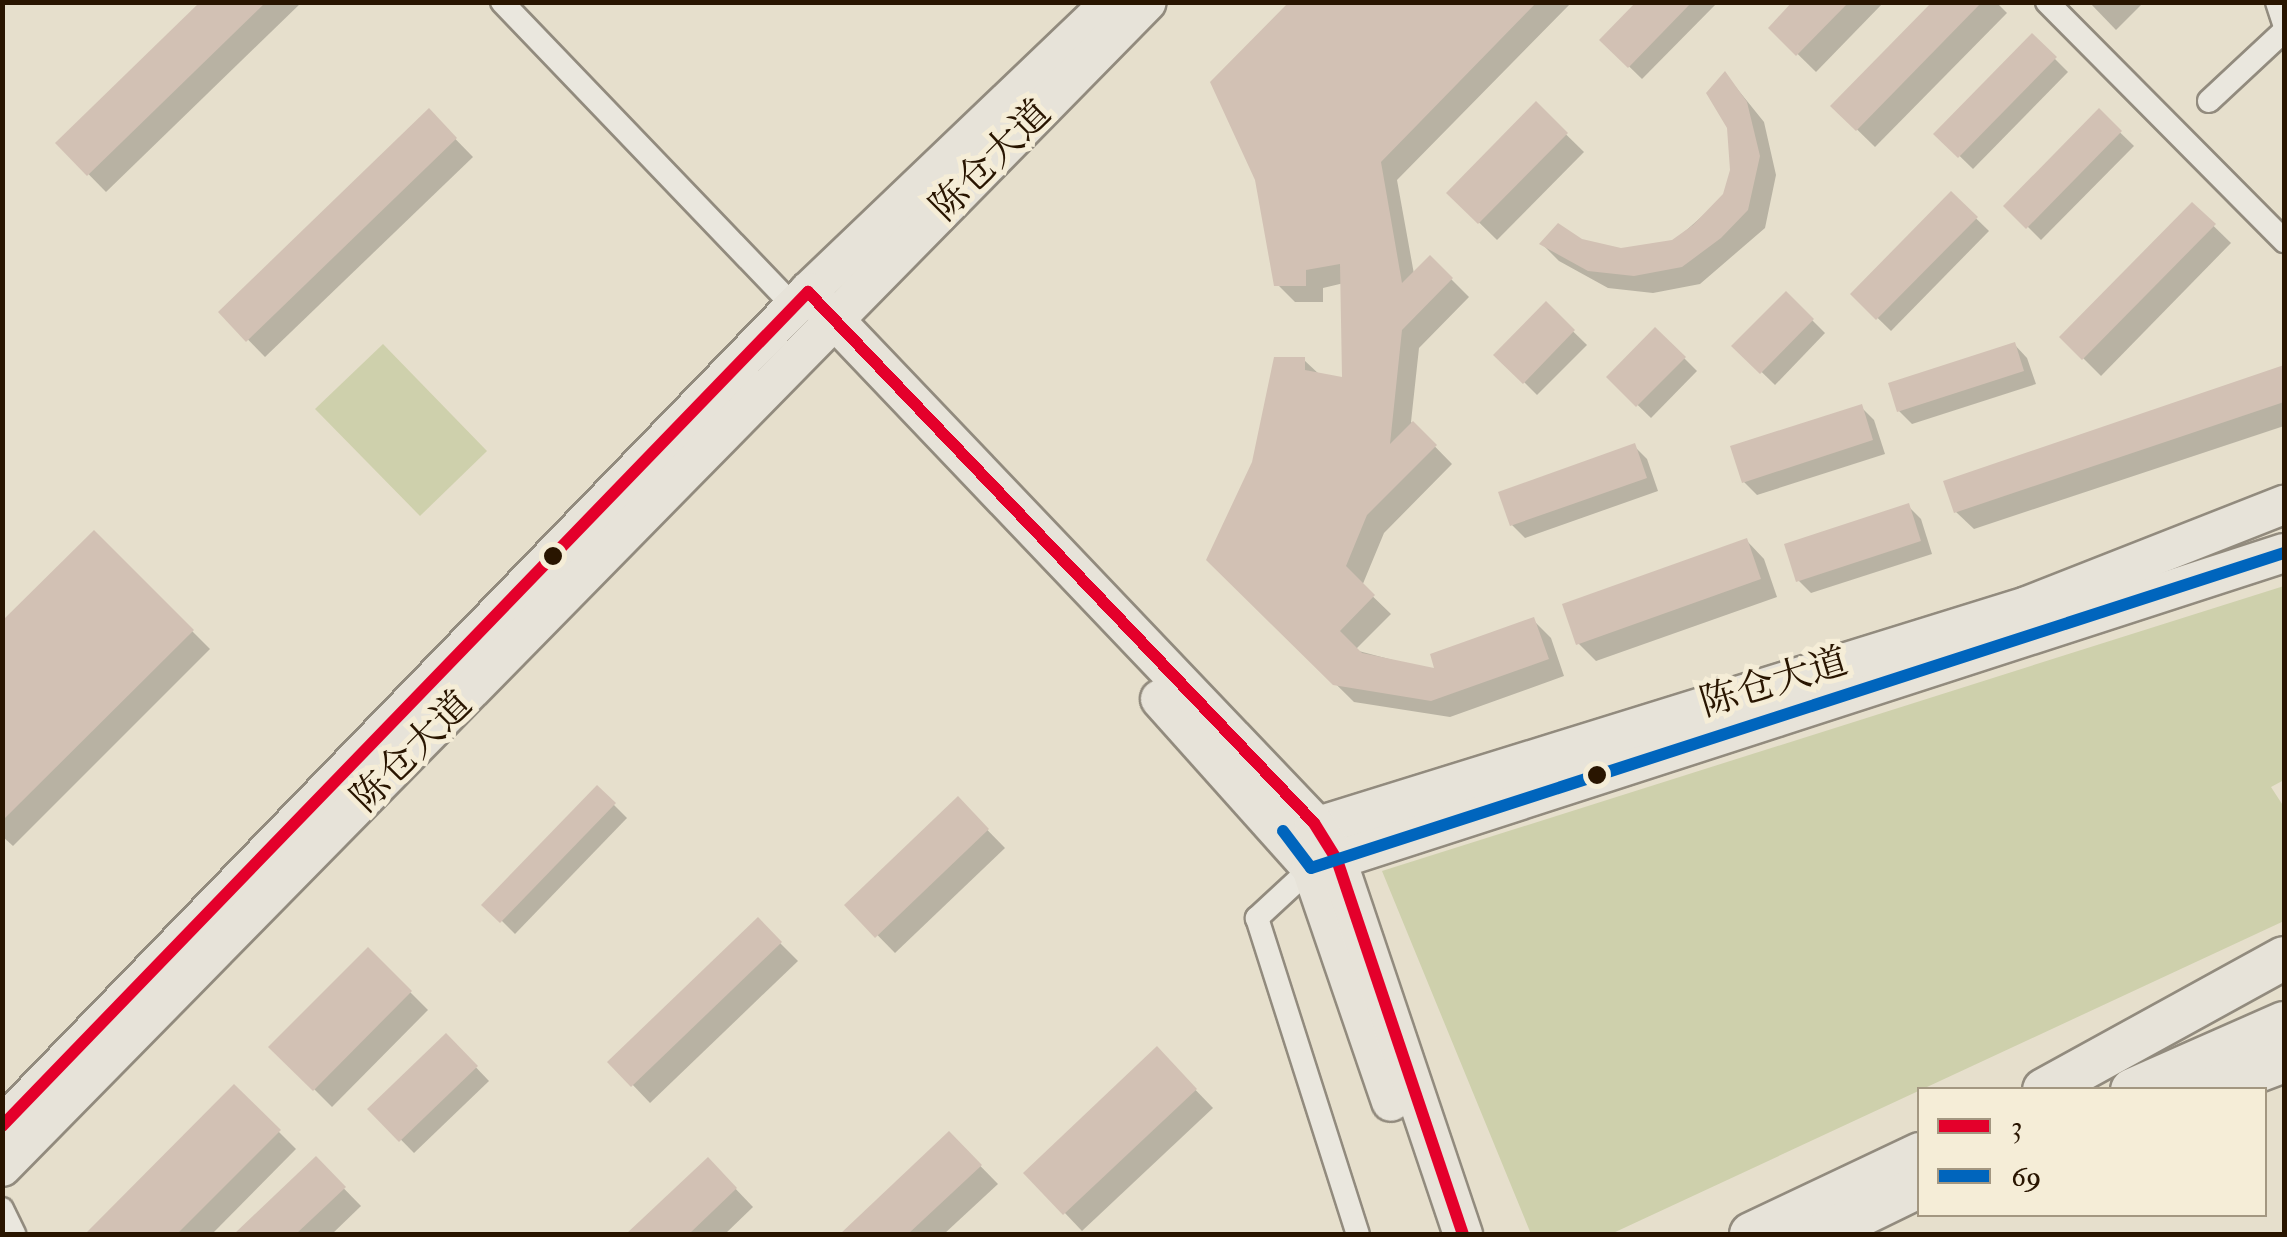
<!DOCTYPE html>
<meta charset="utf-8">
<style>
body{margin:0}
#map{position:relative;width:2287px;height:1237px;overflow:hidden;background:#e6dfcc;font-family:"IM FELL Double Pica","Noto Serif SC",serif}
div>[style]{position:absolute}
.green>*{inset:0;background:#ced0ac}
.shadow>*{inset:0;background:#0003}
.building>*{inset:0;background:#d2c1b4}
.roads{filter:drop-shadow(2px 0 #928b7e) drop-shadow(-2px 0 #928b7e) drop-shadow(0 2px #928b7e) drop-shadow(0 -2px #928b7e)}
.minor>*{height:22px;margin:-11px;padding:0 11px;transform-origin:11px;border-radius:11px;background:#eae7de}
.primary>*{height:38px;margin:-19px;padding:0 19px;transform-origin:19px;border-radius:19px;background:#e7e3d9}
.motorway>*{height:42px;margin:-21px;padding:0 21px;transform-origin:21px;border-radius:21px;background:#e7e3d9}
.bus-1>*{height:12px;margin:-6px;padding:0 6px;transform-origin:6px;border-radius:6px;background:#e4002b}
.bus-2>*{height:12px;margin:-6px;padding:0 6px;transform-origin:6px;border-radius:6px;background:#0065bd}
.dots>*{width:28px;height:28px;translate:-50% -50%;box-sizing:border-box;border:5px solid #f5edd7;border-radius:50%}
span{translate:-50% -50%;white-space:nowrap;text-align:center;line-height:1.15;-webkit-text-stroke:10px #f5edd7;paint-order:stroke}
.street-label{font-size:38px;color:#291500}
.frame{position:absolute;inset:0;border:5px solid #291500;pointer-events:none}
.legend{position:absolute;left:1917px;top:1087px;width:350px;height:130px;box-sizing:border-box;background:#f5edd7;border:2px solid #a39781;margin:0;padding:12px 18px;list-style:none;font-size:30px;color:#291500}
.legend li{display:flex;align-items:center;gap:20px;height:50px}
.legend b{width:50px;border:2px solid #a39781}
</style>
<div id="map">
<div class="green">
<div style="clip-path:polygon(383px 344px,487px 451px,420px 516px,315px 409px)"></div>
<div style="clip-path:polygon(2284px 586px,2284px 780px,2271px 787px,2284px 807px,2284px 921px,1611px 1234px,1531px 1234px,1382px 871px)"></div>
</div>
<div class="shadow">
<div style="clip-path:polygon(204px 2px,302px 2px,106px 192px,58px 143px)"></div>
<div style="clip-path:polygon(1454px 2px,1572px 2px,1397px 180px,1414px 274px,1430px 258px,1469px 297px,1419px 348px,1411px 422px,1452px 464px,1384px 533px,1362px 586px,1391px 614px,1355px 650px,1438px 672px,1533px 620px,1551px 638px,1564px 676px,1450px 717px,1354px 702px,1209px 559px,1304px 360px,1320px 375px,1344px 379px,1344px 283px,1323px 288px,1323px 302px,1295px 302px,1277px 284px)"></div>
<div style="clip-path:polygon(1639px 2px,1718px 2px,1642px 79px,1602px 40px)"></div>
<div style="clip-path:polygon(1796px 2px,1884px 2px,1816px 72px,1771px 28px)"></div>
<div style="clip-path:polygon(1935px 2px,1996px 2px,2007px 13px,1875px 147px,1833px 106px)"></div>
<div style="clip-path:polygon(2089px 2px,2144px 2px,2116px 30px)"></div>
<div style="clip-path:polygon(2032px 36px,2068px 72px,1973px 169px,1937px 134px)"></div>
<div style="clip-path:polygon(1726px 75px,1764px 122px,1776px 175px,1765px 228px,1700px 284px,1653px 293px,1608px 288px,1559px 261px,1542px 244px,1581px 241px,1621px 250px,1673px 242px,1725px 196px,1732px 171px)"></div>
<div style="clip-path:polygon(1536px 105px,1584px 152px,1497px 240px,1449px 193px)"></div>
<div style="clip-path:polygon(429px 112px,473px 157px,265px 357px,221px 312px)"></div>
<div style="clip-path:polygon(2099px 112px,2134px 146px,2041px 240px,2007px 206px)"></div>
<div style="clip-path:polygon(1951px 194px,1989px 231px,1891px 331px,1853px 294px)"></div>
<div style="clip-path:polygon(2192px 205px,2231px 243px,2101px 376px,2062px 337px)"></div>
<div style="clip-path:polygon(1786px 294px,1825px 333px,1775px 385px,1735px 346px)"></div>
<div style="clip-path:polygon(1546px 305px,1587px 345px,1537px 395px,1497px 355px)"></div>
<div style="clip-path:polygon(1656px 330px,1697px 371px,1651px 418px,1609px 377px)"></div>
<div style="clip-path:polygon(2014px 344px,2027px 358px,2036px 384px,1912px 424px,1899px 411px)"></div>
<div style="clip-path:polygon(2284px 368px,2284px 426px,1974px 529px,1956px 512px,1946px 482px)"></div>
<div style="clip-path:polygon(1861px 407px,1874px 420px,1885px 454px,1757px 495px,1744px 482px)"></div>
<div style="clip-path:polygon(1634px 446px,1647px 459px,1658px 491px,1525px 538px,1512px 525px)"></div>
<div style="clip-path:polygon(1908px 506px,1921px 519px,1932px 554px,1811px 593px,1798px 580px)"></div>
<div style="clip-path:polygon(94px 533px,210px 649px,13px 846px,2px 836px,2px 625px)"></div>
<div style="clip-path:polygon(1747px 541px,1764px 559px,1777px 597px,1596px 661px,1578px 643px)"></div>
<div style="clip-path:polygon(597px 788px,627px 818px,515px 934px,485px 904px)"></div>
<div style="clip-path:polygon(958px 800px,1005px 848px,895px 953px,848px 905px)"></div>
<div style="clip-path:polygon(758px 921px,798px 961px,650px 1103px,611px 1062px)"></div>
<div style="clip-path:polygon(368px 950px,428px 1010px,332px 1107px,272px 1047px)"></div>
<div style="clip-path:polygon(446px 1036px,489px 1081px,414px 1153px,371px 1109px)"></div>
<div style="clip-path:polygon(1157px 1050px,1213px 1108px,1082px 1231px,1027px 1173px)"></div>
<div style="clip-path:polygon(234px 1087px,296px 1149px,212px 1234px,93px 1234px)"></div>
<div style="clip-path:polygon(949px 1134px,998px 1184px,944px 1234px,843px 1234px)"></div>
<div style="clip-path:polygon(316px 1160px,361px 1206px,332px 1234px,237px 1234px)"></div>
<div style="clip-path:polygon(708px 1160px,753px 1207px,725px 1234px,630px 1234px)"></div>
</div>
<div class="building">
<div style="clip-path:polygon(200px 2px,266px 2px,87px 176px,55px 143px)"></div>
<div style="clip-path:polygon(1289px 2px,1537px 2px,1381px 162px,1402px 283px,1430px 255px,1453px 278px,1402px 330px,1390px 444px,1413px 421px,1437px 445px,1367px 515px,1346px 566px,1375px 595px,1340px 631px,1362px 653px,1434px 668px,1430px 654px,1534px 617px,1549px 659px,1431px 701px,1333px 685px,1206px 560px,1252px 462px,1274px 357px,1305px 357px,1305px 370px,1342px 377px,1340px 264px,1306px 270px,1306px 286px,1274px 286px,1255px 180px,1210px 82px)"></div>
<div style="clip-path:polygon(1636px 2px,1692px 2px,1628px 68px,1599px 40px)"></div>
<div style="clip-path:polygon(1792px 2px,1849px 2px,1796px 56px,1768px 28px)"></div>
<div style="clip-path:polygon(1932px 2px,1982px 2px,1856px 131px,1830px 106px)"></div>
<div style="clip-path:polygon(2032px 33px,2057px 57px,1958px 158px,1933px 134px)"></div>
<div style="clip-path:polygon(1725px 71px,1747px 102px,1760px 156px,1748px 210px,1721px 238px,1682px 267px,1634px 276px,1588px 271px,1539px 244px,1558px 223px,1582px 239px,1621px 248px,1672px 240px,1693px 225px,1723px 194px,1730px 170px,1727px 128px,1706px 93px)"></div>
<div style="clip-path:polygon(1536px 101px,1568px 133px,1478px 224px,1446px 193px)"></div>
<div style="clip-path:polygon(429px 108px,457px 138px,246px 342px,218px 312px)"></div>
<div style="clip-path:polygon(2099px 108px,2122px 131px,2026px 229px,2003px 206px)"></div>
<div style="clip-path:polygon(1951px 191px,1978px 217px,1876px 320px,1850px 294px)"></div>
<div style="clip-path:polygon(2192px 202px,2216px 224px,2082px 360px,2059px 337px)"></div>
<div style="clip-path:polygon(1786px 291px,1814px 319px,1760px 374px,1731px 346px)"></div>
<div style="clip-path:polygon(1546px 301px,1575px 330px,1523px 384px,1493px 355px)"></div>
<div style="clip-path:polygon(1655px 327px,1686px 357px,1636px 407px,1606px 377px)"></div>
<div style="clip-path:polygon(2015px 342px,2024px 371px,1897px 412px,1888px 383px)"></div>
<div style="clip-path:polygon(2284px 365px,2284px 402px,1954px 513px,1943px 481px)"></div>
<div style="clip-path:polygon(1862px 404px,1873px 440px,1742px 483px,1730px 446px)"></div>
<div style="clip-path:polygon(1635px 443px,1647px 478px,1510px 526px,1498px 492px)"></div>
<div style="clip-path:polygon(1909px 503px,1921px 541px,1796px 582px,1784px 544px)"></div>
<div style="clip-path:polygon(94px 530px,194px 630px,2px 821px,2px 621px)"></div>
<div style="clip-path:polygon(1747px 538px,1761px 579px,1576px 645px,1562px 604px)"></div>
<div style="clip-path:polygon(597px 785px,616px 803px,500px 923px,481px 905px)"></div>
<div style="clip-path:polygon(958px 796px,989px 829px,875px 938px,844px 905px)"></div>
<div style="clip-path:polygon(758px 917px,782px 942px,631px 1087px,607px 1062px)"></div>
<div style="clip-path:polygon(368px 947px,412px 991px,313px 1091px,268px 1047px)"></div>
<div style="clip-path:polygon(446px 1033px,478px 1066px,399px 1142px,367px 1109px)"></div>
<div style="clip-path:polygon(1157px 1046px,1197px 1089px,1063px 1215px,1023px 1173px)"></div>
<div style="clip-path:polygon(234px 1084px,281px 1130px,177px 1234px,85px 1234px)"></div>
<div style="clip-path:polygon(949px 1131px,982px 1165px,908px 1234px,840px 1234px)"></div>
<div style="clip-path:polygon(316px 1156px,346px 1187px,296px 1234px,234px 1234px)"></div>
<div style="clip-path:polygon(708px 1157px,737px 1188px,689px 1234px,626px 1234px)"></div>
</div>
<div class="roads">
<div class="minor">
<div style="left:502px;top:2px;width:420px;rotate:46.2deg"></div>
<div style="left:2047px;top:2px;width:337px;rotate:45.2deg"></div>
<div style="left:2277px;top:2px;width:22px;rotate:72deg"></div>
<div style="left:2209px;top:101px;width:103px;rotate:-43deg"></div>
<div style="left:1311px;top:868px;width:74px;rotate:137.2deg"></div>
<div style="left:1257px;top:918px;width:332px;rotate:72.3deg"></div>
<div style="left:2px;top:1209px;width:28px;rotate:64deg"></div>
</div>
<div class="primary">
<div style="left:808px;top:292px;width:419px;rotate:-43.7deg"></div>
<div style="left:1160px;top:699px;width:227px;rotate:48.2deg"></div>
<div style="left:1311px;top:868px;width:1023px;rotate:-17.94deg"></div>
<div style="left:1296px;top:833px;width:765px;rotate:-17.25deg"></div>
<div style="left:2027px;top:606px;width:276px;rotate:-21.5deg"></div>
<div style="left:1311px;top:868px;width:247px;rotate:71.1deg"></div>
<div style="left:2px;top:1126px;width:1160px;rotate:-45.98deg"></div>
<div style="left:808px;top:292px;width:733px;rotate:46.38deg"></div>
<div style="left:1314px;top:823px;width:44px;rotate:58.1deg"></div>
<div style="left:1337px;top:860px;width:395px;rotate:71.4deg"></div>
<div style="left:2px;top:1167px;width:1633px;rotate:-45.5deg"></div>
</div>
<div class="motorway">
<div style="left:2044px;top:1090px;width:274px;rotate:-28.8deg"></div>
<div style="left:2132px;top:1090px;width:166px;rotate:-23.8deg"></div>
<div style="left:2207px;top:1090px;width:82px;rotate:-20.6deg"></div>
<div style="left:1751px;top:1234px;width:187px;rotate:-25.3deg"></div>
<div style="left:1822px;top:1234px;width:109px;rotate:-26.1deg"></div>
</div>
</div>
<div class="bus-1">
<div style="left:2px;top:1126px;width:1160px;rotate:-45.98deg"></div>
<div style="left:808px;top:292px;width:733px;rotate:46.38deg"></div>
<div style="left:1314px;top:823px;width:44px;rotate:58.1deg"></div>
<div style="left:1337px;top:860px;width:395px;rotate:71.4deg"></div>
</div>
<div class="bus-2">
<div style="left:1283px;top:831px;width:46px;rotate:52.9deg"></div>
<div style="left:1311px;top:868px;width:1023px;rotate:-17.94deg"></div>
</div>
<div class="dots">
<div style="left:553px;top:556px;background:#291500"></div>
<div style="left:1597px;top:775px;background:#291500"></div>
</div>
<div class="street-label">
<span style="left:991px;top:161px;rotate:-45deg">陈仓大道</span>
<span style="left:1774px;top:683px;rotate:-17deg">陈仓大道</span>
<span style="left:412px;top:752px;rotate:-45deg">陈仓大道</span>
</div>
<div class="frame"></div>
<ul class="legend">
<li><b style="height:12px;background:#e4002b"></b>3</li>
<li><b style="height:12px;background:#0065bd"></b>69</li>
</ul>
</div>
